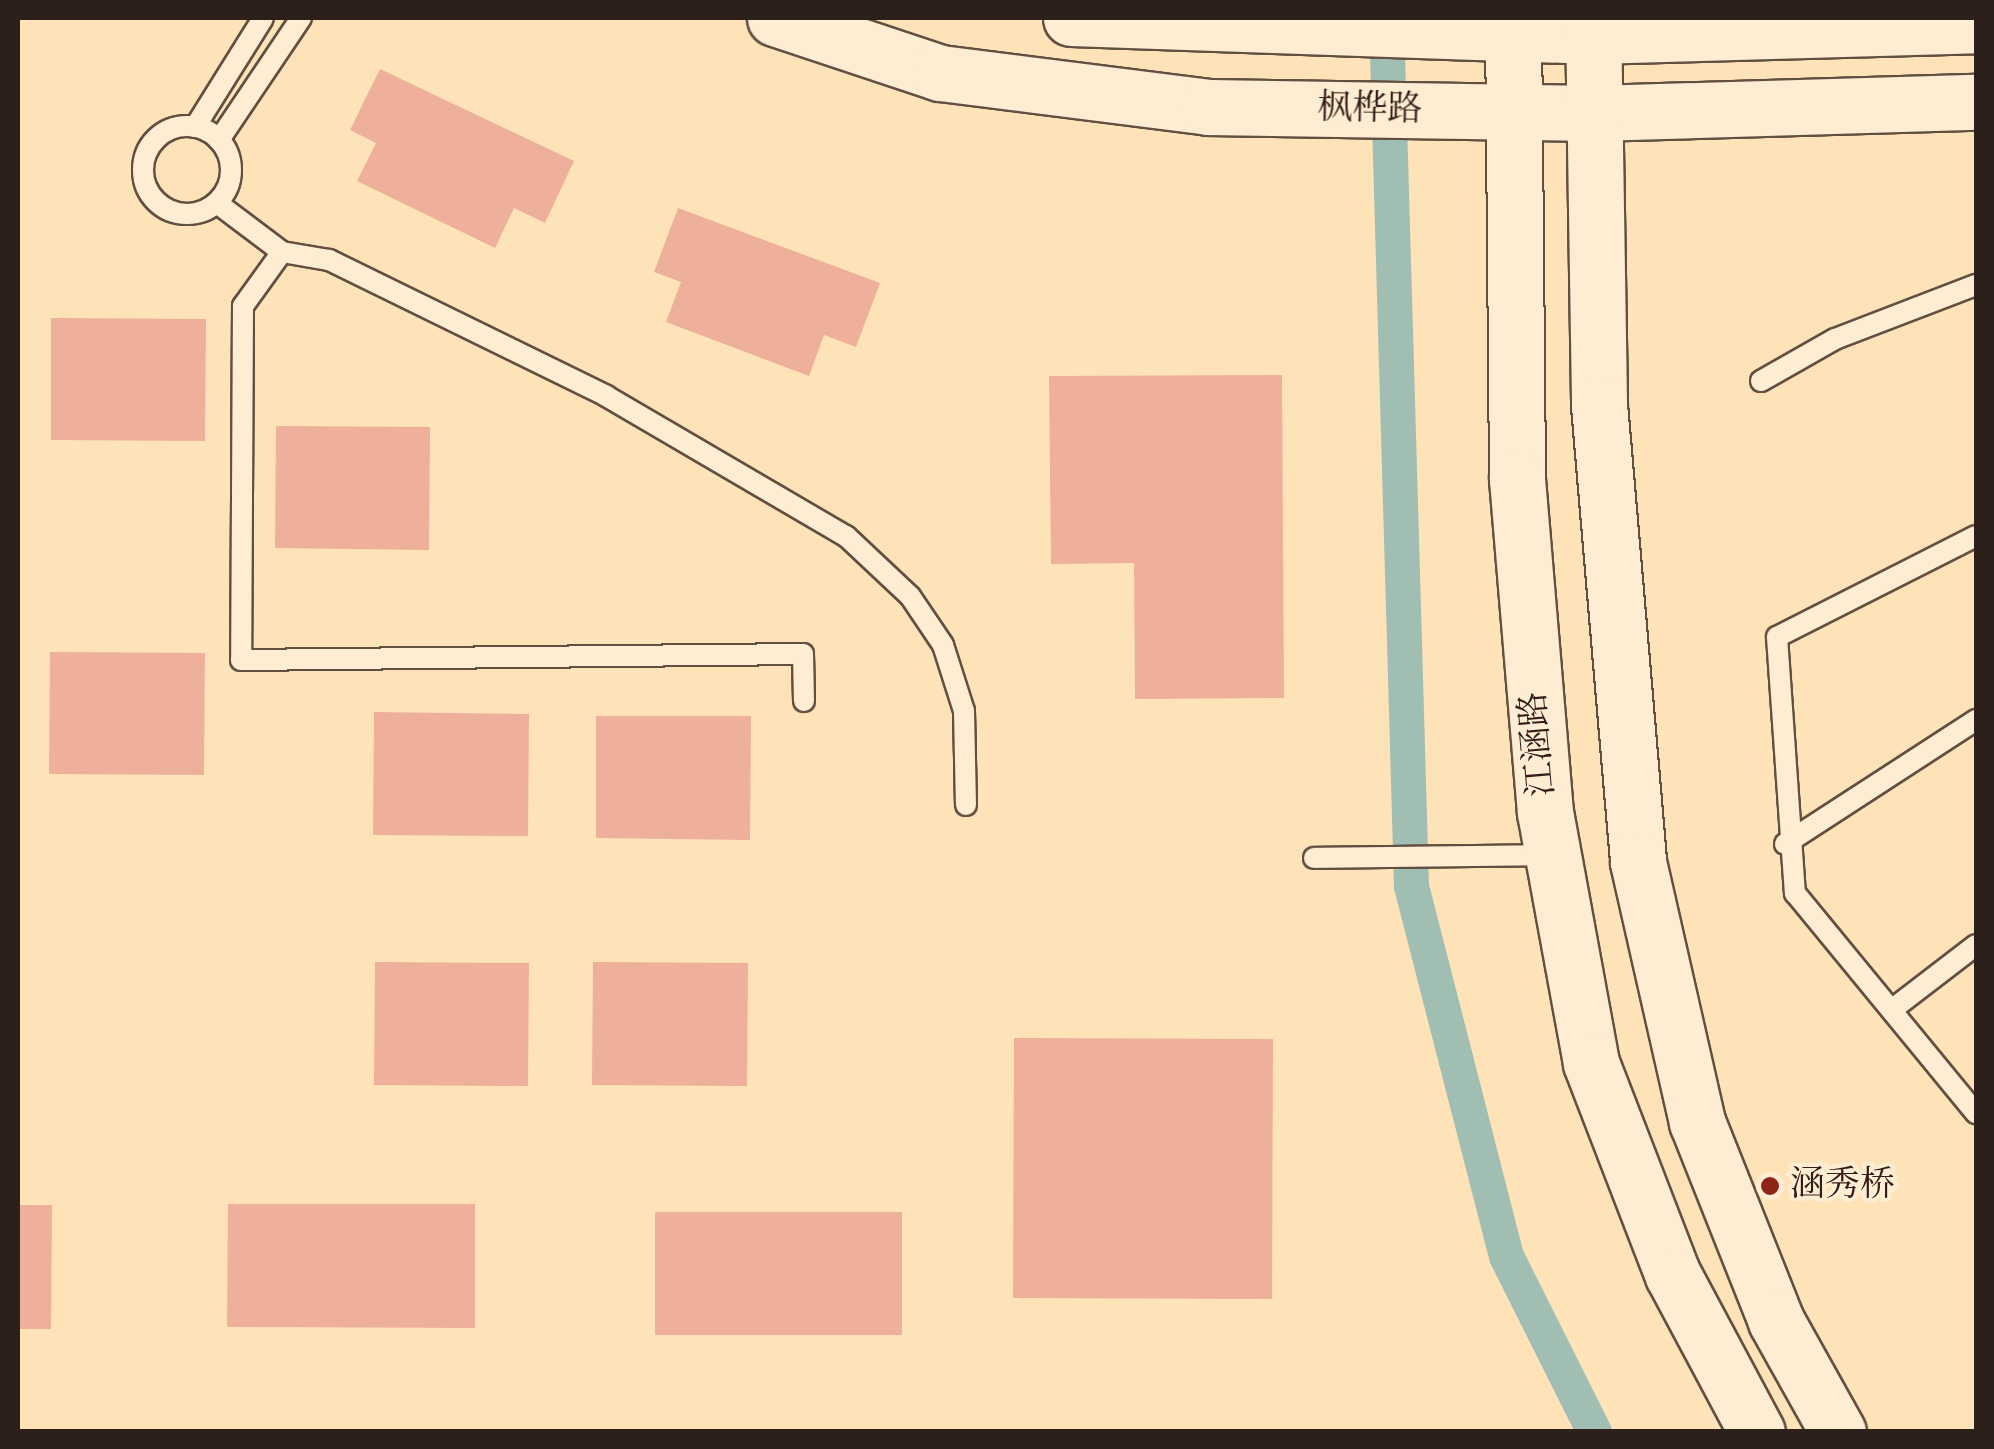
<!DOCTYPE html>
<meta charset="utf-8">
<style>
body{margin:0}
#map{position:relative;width:1994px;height:1449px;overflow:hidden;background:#fee3b9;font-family:Vollkorn,"Noto Serif SC",serif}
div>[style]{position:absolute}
.canal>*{height:35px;margin:-17.5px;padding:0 17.5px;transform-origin:17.5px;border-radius:17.5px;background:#a0beb2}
.building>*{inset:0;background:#eeaf9b}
.roads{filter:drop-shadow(2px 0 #615041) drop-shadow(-2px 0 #615041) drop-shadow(0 2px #615041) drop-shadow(0 -2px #615041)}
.lane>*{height:20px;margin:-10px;padding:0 10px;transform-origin:10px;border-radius:10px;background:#feedd2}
.lane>.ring{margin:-10px;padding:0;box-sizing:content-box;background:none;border:20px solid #feedd2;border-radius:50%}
.secondary>*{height:55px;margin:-27.5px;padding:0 27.5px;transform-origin:27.5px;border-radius:27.5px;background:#feedd2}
.dots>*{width:28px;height:28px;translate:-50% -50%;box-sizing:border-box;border:5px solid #feedd2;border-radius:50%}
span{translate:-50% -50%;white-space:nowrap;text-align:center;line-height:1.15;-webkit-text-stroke:8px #feedd2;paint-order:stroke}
.street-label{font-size:35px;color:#2d1f19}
.poi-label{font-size:35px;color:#2d1f19}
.left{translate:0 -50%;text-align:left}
.frame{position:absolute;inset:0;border:20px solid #2d1f19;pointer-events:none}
</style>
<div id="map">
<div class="canal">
<div style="left:1386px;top:18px;width:868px;rotate:88.35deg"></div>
<div style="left:1411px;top:886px;width:382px;rotate:75.6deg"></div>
<div style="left:1506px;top:1256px;width:197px;rotate:63.4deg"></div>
</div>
<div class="building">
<div style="clip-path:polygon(380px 69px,574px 161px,545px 223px,514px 208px,495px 248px,357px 181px,376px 143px,350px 130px)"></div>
<div style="clip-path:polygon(678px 208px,880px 283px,856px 347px,824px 335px,809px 376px,666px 322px,681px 282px,654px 272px)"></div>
<div style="clip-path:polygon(51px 318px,206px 319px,205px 441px,51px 440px)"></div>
<div style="clip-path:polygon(1282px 375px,1284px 698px,1135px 699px,1134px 563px,1051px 564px,1049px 376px)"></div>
<div style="clip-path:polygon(276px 426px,430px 427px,429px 550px,275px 548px)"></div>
<div style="clip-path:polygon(50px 652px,205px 653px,204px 775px,49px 774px)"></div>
<div style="clip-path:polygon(374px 712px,529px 714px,528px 836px,373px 835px)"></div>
<div style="clip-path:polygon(596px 716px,751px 716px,750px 840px,596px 838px)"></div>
<div style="clip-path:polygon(375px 962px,529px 963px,528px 1086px,374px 1085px)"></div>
<div style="clip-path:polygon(593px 962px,748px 963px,747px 1086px,592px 1085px)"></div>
<div style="clip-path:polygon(1014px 1038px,1273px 1039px,1272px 1299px,1013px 1298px)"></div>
<div style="clip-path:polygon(228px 1204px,475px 1204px,475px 1328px,227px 1327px)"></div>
<div style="clip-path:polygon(18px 1205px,52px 1205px,51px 1329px,18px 1329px)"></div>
<div style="clip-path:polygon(655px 1212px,902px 1212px,902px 1335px,655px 1335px)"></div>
</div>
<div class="roads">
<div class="lane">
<div class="ring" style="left:143px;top:126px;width:68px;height:68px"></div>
<div style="left:195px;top:127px;width:128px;rotate:-58deg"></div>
<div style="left:219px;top:140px;width:147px;rotate:-56.1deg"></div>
<div style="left:217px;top:203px;width:81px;rotate:37deg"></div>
<div style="left:282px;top:252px;width:67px;rotate:125.8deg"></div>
<div style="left:243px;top:306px;width:354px;rotate:90.3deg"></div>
<div style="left:241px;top:660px;width:562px;rotate:-0.61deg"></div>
<div style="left:803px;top:654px;width:47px;rotate:88.8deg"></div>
<div style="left:282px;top:252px;width:48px;rotate:9.7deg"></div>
<div style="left:329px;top:260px;width:309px;rotate:26.1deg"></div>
<div style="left:606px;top:396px;width:278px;rotate:30.3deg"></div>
<div style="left:846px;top:536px;width:88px;rotate:43.2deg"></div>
<div style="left:910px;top:596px;width:59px;rotate:56deg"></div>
<div style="left:943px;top:645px;width:69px;rotate:72.3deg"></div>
<div style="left:964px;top:711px;width:94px;rotate:88.8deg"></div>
<div style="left:1761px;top:381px;width:85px;rotate:-29.6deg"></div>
<div style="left:1835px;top:339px;width:151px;rotate:-21deg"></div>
<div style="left:1976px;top:536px;width:223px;rotate:153.1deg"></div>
<div style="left:1777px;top:637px;width:257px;rotate:86deg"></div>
<div style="left:1795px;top:893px;width:285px;rotate:50.6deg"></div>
<div style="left:1785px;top:844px;width:228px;rotate:-33deg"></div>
<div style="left:1314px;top:858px;width:236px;rotate:-0.7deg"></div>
<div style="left:1894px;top:1008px;width:103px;rotate:-37.5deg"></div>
</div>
<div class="secondary">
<div style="left:775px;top:18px;width:174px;rotate:18.4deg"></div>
<div style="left:940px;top:73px;width:270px;rotate:7.2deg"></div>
<div style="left:1208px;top:107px;width:387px;rotate:0.9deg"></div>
<div style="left:1595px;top:113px;width:381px;rotate:-1.7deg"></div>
<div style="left:1071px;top:18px;width:522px;rotate:1.97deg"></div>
<div style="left:1593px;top:36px;width:383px;rotate:-1.6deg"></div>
<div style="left:1513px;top:18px;width:461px;rotate:89.5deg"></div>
<div style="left:1517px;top:479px;width:334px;rotate:85.2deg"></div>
<div style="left:1545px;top:812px;width:255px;rotate:79.6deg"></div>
<div style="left:1591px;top:1063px;width:227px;rotate:68.9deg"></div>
<div style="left:1673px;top:1275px;width:178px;rotate:61.9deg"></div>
<div style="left:1593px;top:18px;width:387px;rotate:89.1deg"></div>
<div style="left:1599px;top:405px;width:459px;rotate:85.1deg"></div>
<div style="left:1638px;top:862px;width:267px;rotate:77.2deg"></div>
<div style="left:1697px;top:1122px;width:214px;rotate:68.3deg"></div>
<div style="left:1776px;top:1321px;width:127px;rotate:60.8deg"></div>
</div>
</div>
<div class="dots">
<div style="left:1770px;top:1186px;background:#8f2418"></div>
</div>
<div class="street-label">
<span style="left:1370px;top:110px;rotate:1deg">枫桦路</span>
<span style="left:1539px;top:744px;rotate:-95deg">江涵路</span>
</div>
<div class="poi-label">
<span class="left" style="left:1790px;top:1186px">涵秀桥</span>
</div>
<div class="frame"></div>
</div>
